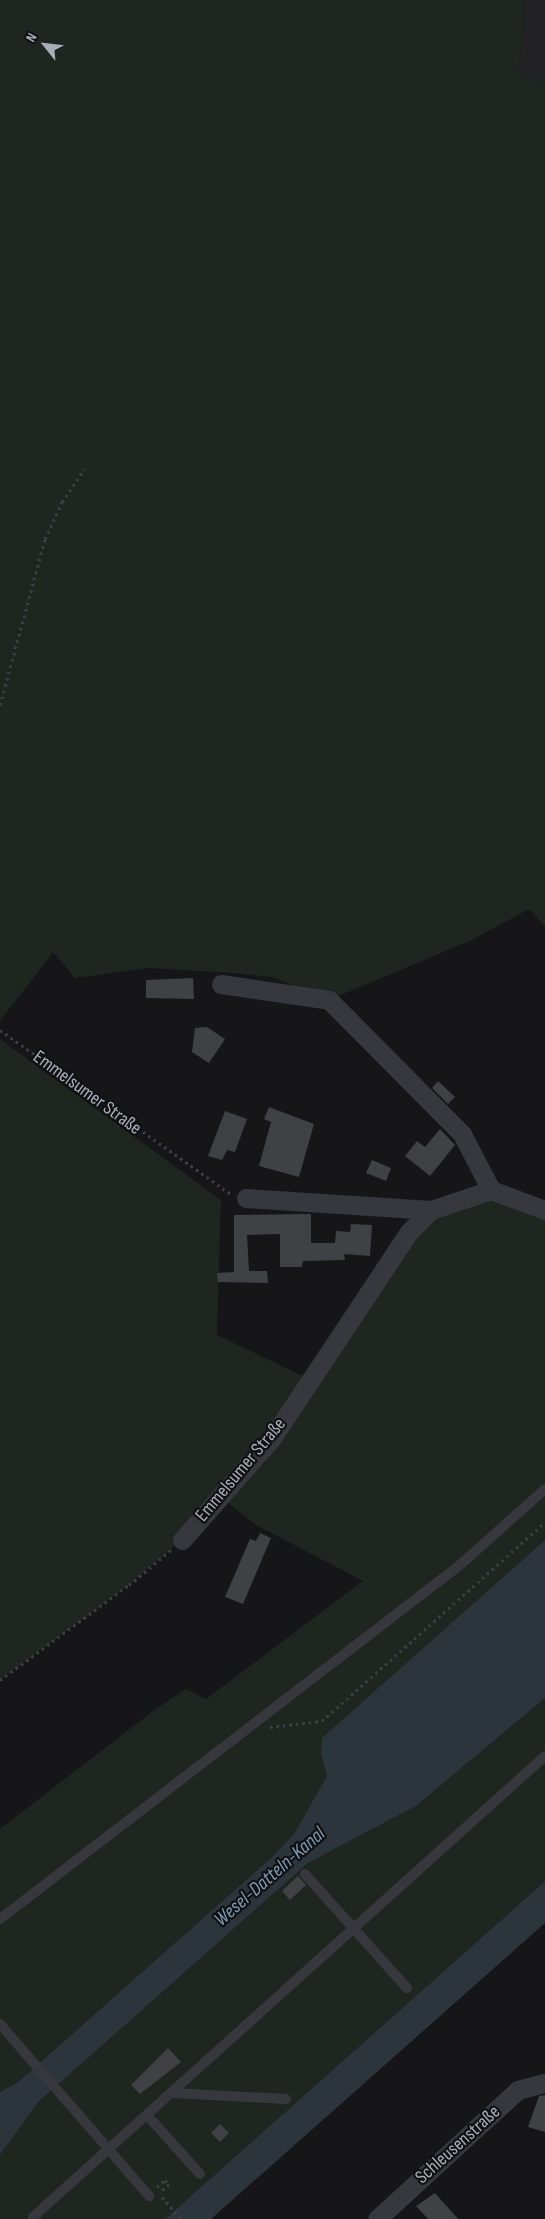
<!DOCTYPE html>
<meta charset="utf-8">
<style>
body{margin:0}
#map{position:relative;width:545px;height:2219px;overflow:hidden;background:#161618;font-family:"Sofia Sans Condensed",sans-serif}
div>[style]{position:absolute}
.built>*{inset:0;background:#222225}
.green>*{inset:0;background:#1e261f}
.water>*{inset:0;background:#2c353c}
.building>*{inset:0;background:#404145}
.path>*{height:3px;margin-top:-1.5px;transform-origin:0;background:repeating-linear-gradient(90deg,#3d3f44 0 2.5px,transparent 0 6.5px)}
.service>*{height:10px;margin:-5px;padding:0 5px;transform-origin:5px;border-radius:5px;background:#37383d}
.minor>*{height:19px;margin:-9.5px;padding:0 9.5px;transform-origin:9.5px;border-radius:9.5px;background:#37383d}
span{translate:-50% -50%;white-space:nowrap;text-align:center;line-height:1.15;-webkit-text-stroke:4.5px #111113;paint-order:stroke}
.street-label{font-size:19px;color:#a8adb8}
.water-label{font-size:20px;color:#7f9bb3;font-style:italic}
.north{position:absolute;left:20px;top:20px;width:50px;height:50px;-webkit-text-stroke:4px #111113;paint-order:stroke;rotate:299deg;font-size:14px;font-weight:700;line-height:20px;text-align:center;color:#a8adb8}
.north::after{content:'';display:block;margin:auto;width:18px;height:22px;background:#a8adb8;clip-path:polygon(50% 0,100% 100%,50% 72%,0 100%)}
</style>
<div id="map">
<div class="built">
<div style="clip-path:polygon(525px 0,545px 0,545px 83px,519px 71px)"></div>
</div>
<div class="green">
<div style="clip-path:polygon(0 0,525px 0,519px 71px,545px 83px,545px 926px,529px 909px,472px 940px,329px 1000px,272px 977px,234px 973px,149px 968px,75px 978px,53px 952px,0 1021px)"></div>
<div style="clip-path:polygon(0 1039px,221px 1200px,217px 1335px,305px 1377px,268px 1432px,182px 1540px,129px 1585px,0 1680px)"></div>
<div style="clip-path:polygon(493px 1199px,545px 1213px,545px 1540px,323px 1738px,321px 1754px,327px 1776px,294px 1834px,272px 1857px,18px 2082px,0 2092px,0 1829px,153px 1711px,186px 1689px,206px 1699px,363px 1581px,256px 1525px,227px 1502px,411px 1240px,430px 1219px)"></div>
<div style="clip-path:polygon(545px 1698px,545px 1881px,165px 2219px,0 2219px,0 2155px,37px 2102px,308px 1863px,416px 1806px)"></div>
</div>
<div class="water">
<div style="clip-path:polygon(545px 1540px,545px 1698px,416px 1806px,308px 1863px,38px 2102px,0 2155px,0 2092px,18px 2082px,272px 1857px,294px 1834px,327px 1776px,321px 1754px,322px 1738px)"></div>
<div style="clip-path:polygon(545px 1881px,545px 1923px,211px 2219px,165px 2219px)"></div>
</div>
<div class="building">
<div style="clip-path:polygon(193px 978px,194px 999px,146px 998px,146px 980px)"></div>
<div style="clip-path:polygon(207px 1027px,225px 1039px,209px 1063px,192px 1052px,195px 1028px)"></div>
<div style="clip-path:polygon(438px 1081px,455px 1097px,448px 1104px,432px 1088px)"></div>
<div style="clip-path:polygon(269px 1107px,314px 1124px,299px 1177px,259px 1166px,271px 1122px,264px 1119px)"></div>
<div style="clip-path:polygon(225px 1111px,247px 1119px,235px 1152px,227px 1150px,222px 1160px,208px 1156px)"></div>
<div style="clip-path:polygon(440px 1129px,455px 1145px,430px 1176px,405px 1156px,417px 1141px,425px 1147px)"></div>
<div style="clip-path:polygon(372px 1160px,391px 1168px,386px 1181px,366px 1173px)"></div>
<div style="clip-path:polygon(311px 1214px,311px 1243px,335px 1243px,336px 1231px,350px 1232px,351px 1224px,372px 1225px,370px 1256px,344px 1254px,345px 1260px,303px 1261px,302px 1267px,280px 1267px,280px 1234px,247px 1235px,249px 1271px,267px 1271px,268px 1283px,218px 1282px,217px 1273px,234px 1272px,234px 1215px)"></div>
<div style="clip-path:polygon(260px 1533px,271px 1538px,243px 1604px,225px 1597px,250px 1539px,256px 1541px)"></div>
<div style="clip-path:polygon(298px 1876px,306px 1885px,290px 1900px,282px 1891px)"></div>
<div style="clip-path:polygon(168px 2048px,181px 2062px,140px 2094px,131px 2085px)"></div>
<div style="clip-path:polygon(545px 2095px,545px 2132px,528px 2127px,539px 2096px)"></div>
<div style="clip-path:polygon(220px 2124px,229px 2133px,220px 2142px,211px 2133px)"></div>
<div style="clip-path:polygon(435px 2193px,458px 2219px,428px 2219px,416px 2206px)"></div>
</div>
<div class="path">
<div style="left:0;top:705px;width:172px;rotate:-74.8deg"></div>
<div style="left:45px;top:539px;width:41px;rotate:-65.3deg"></div>
<div style="left:62px;top:502px;width:40px;rotate:-56deg"></div>
<div style="left:0;top:1030px;width:283px;rotate:35.4deg"></div>
<div style="left:0;top:1680px;width:160px;rotate:-36.4deg"></div>
<div style="left:129px;top:1585px;width:55px;rotate:-39.8deg"></div>
<div style="left:270px;top:1727px;width:52px;rotate:-6.6deg"></div>
<div style="left:322px;top:1721px;width:299px;rotate:-41.7deg"></div>
<div style="left:157px;top:2187px;width:11px;rotate:-41deg"></div>
<div style="left:165px;top:2180px;width:6px;rotate:45deg"></div>
<div style="left:169px;top:2184px;width:12px;rotate:138deg"></div>
<div style="left:162px;top:2197px;width:29px;rotate:49deg"></div>
</div>
<div class="service">
<div style="left:305px;top:1874px;width:153px;rotate:48.2deg"></div>
<div style="left:0;top:1919px;width:580px;rotate:-37.58deg"></div>
<div style="left:460px;top:1565px;width:114px;rotate:-41.8deg"></div>
<div style="left:0;top:2024px;width:228px;rotate:49.1deg"></div>
<div style="left:172px;top:2093px;width:114px;rotate:3deg"></div>
<div style="left:147px;top:2115px;width:79px;rotate:48.1deg"></div>
<div style="left:33px;top:2217px;width:689px;rotate:-42deg"></div>
</div>
<div class="minor">
<div style="left:221px;top:984px;width:109px;rotate:8.4deg"></div>
<div style="left:329px;top:1000px;width:189px;rotate:45.2deg"></div>
<div style="left:462px;top:1134px;width:63px;rotate:62.6deg"></div>
<div style="left:246px;top:1198px;width:185px;rotate:3.7deg"></div>
<div style="left:182px;top:1540px;width:136px;rotate:-48.6deg"></div>
<div style="left:272px;top:1438px;width:247px;rotate:-56.4deg"></div>
<div style="left:409px;top:1232px;width:31px;rotate:-45deg"></div>
<div style="left:431px;top:1210px;width:63px;rotate:-18.4deg"></div>
<div style="left:491px;top:1190px;width:58px;rotate:20.3deg"></div>
<div style="left:377px;top:2219px;width:191px;rotate:-42.5deg"></div>
<div style="left:518px;top:2090px;width:28px;rotate:-15deg"></div>
</div>
<div class="street-label">
<span style="left:87px;top:1093px;rotate:36deg">Emmelsumer Straße</span>
<span style="left:241px;top:1470px;rotate:-50deg">Emmelsumer Straße</span>
<span style="left:458px;top:2145px;rotate:-42deg">Schleusenstraße</span>
</div>
<div class="water-label">
<span style="left:270px;top:1877px;rotate:-41deg">Wesel-Datteln-Kanal</span>
</div>
<div class="north">N</div>
</div>
